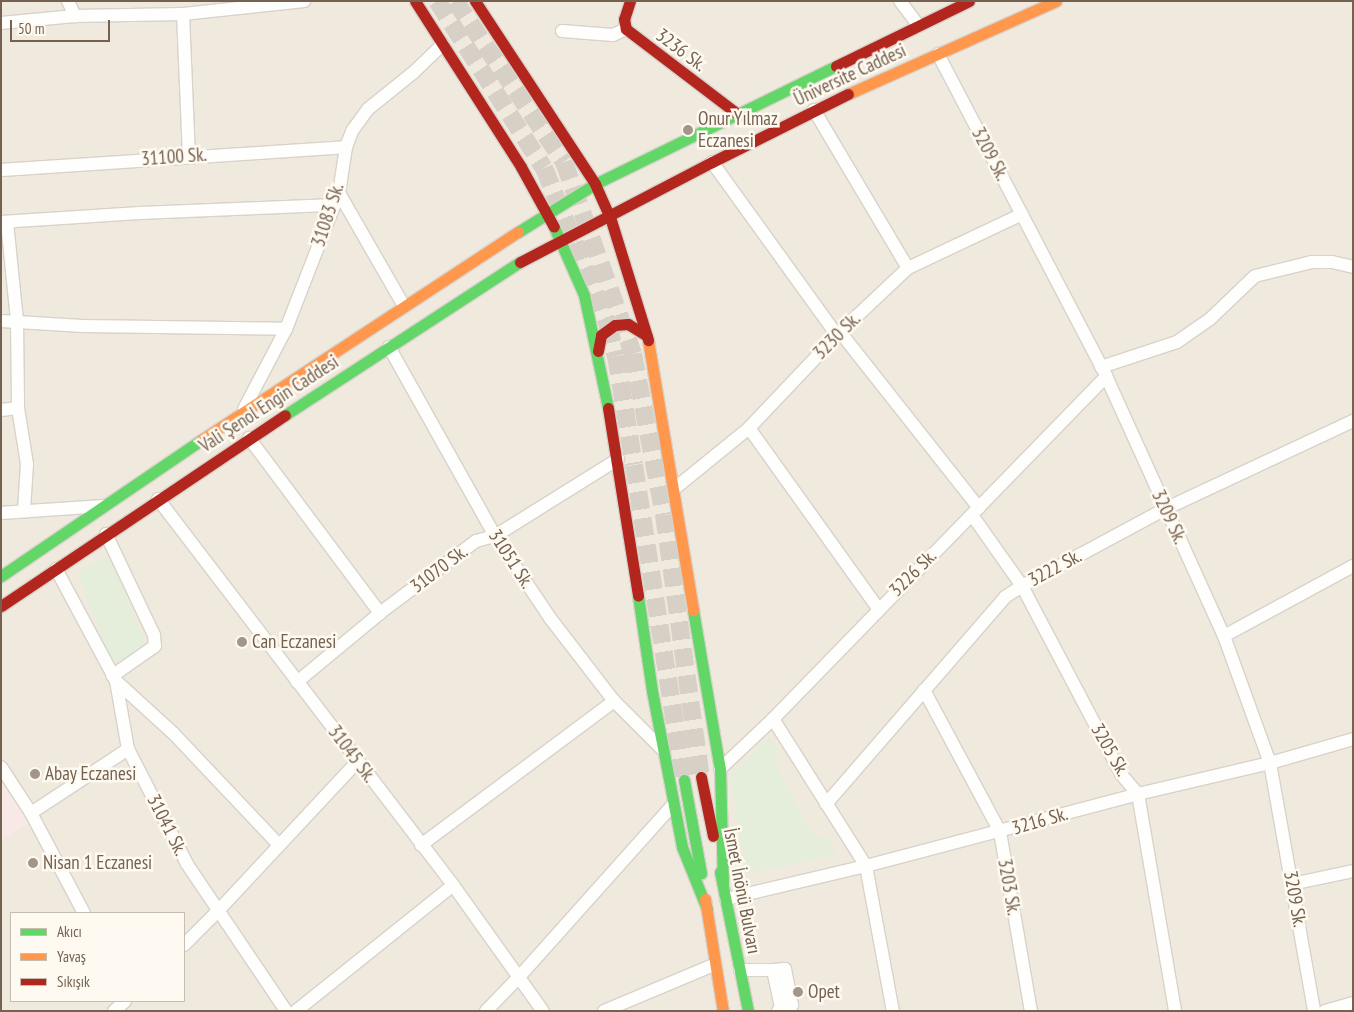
<!DOCTYPE html>
<meta charset="utf-8">
<style>
body{margin:0}
#map{position:relative;width:1354px;height:1012px;overflow:hidden;background:#f8f5ee;font-family:"PT Sans Narrow",sans-serif}
div>[style]{position:absolute}
.residential>*{inset:0;background:#f0e9dd}
.medical>*{inset:0;background:#f9e9e6}
.green>*{inset:0;background:#e4eeda}
.secondary-tunnel>*{height:18px;margin-top:-9px;transform-origin:0;background:repeating-linear-gradient(90deg,#d7d0c6 0 18px,transparent 0 27px)}
.roads{filter:drop-shadow(1px 0 #d7d2cc) drop-shadow(-1px 0 #d7d2cc) drop-shadow(0 1px #d7d2cc) drop-shadow(0 -1px #d7d2cc)}
.street>*{height:12px;margin:-6px;padding:0 6px;transform-origin:6px;border-radius:6px;background:#fefefc}
.fast>*{height:11px;margin:-5.5px;padding:0 5.5px;transform-origin:5.5px;border-radius:5.5px;background:#63d668}
.slow>*{height:11px;margin:-5.5px;padding:0 5.5px;transform-origin:5.5px;border-radius:5.5px;background:#ff974d}
.jam>*{height:11px;margin:-5.5px;padding:0 5.5px;transform-origin:5.5px;border-radius:5.5px;background:#b3261e}
.dots>*{width:14px;height:14px;translate:-50% -50%;box-sizing:border-box;border:2px solid #fefaf2;border-radius:50%}
span{translate:-50% -50%;white-space:nowrap;text-align:center;line-height:1.15;-webkit-text-stroke:5px #fefaf2;paint-order:stroke}
.street-label{font-size:19px;color:#75614f}
.poi-label{font-size:19px;color:#75614f}
.left{translate:0 -50%;text-align:left}
.frame{position:absolute;inset:0;border:2px solid #75614f;pointer-events:none}
.legend{position:absolute;left:10px;top:912px;width:175px;height:90px;box-sizing:border-box;background:#fefaf2;border:1px solid #c7bdb1;margin:0;padding:6px 9px;list-style:none;font-size:15px;color:#75614f}
.legend li{display:flex;align-items:center;gap:10px;height:25px}
.legend b{width:25px;border:1px solid #c7bdb1}
.scale{position:absolute;left:10px;top:20px;width:100px;height:22px;box-sizing:border-box;border:2px solid #75614f;border-top:0;padding-left:6px;font-size:15px;line-height:18px;white-space:nowrap;color:#75614f;-webkit-text-stroke:4px #fefaf2;paint-order:stroke}
</style>
<div id="map">
<div class="residential">
<div style="clip-path:polygon(evenodd,1px 1px,1353px 1px,1353px 1011px,1px 1011px,1px 1px,11px 913px,184px 913px,184px 1001px,11px 1001px,11px 913px)"></div>
</div>
<div class="medical">
<div style="clip-path:polygon(1px 775px,31px 821px,1px 840px)"></div>
</div>
<div class="green">
<div style="clip-path:polygon(105px 557px,113px 563px,145px 643px,130px 656px,117px 663px,111px 660px,80px 579px,80px 573px,84px 568px)"></div>
<div style="clip-path:polygon(770px 737px,779px 751px,774px 761px,813px 835px,830px 839px,835px 855px,746px 873px,730px 775px)"></div>
</div>
<div class="secondary-tunnel">
<div style="left:437px;top:1px;width:198px;rotate:57.4deg"></div>
<div style="left:544px;top:168px;width:170px;rotate:67.8deg"></div>
<div style="left:608px;top:325px;width:32px;rotate:76deg"></div>
<div style="left:616px;top:356px;width:110px;rotate:80.6deg"></div>
<div style="left:634px;top:465px;width:319px;rotate:81deg"></div>
<div style="left:455px;top:1px;width:194px;rotate:55.9deg"></div>
<div style="left:564px;top:162px;width:204px;rotate:70.2deg"></div>
<div style="left:633px;top:354px;width:164px;rotate:79.1deg"></div>
<div style="left:664px;top:515px;width:265px;rotate:82deg"></div>
</div>
<div class="roads">
<div class="street">
<div style="left:68px;top:1px;width:17px;rotate:65deg"></div>
<div style="left:900px;top:1px;width:30px;rotate:53deg"></div>
<div style="left:183px;top:14px;width:142px;rotate:87.6deg"></div>
<div style="left:1px;top:23px;width:74px;rotate:-5.4deg"></div>
<div style="left:75px;top:16px;width:108px;rotate:-1.1deg"></div>
<div style="left:183px;top:14px;width:122px;rotate:-6.1deg"></div>
<div style="left:562px;top:31px;width:51px;rotate:4.5deg"></div>
<div style="left:613px;top:35px;width:14px;rotate:-25deg"></div>
<div style="left:938px;top:54px;width:363px;rotate:62.4deg"></div>
<div style="left:1106px;top:376px;width:286px;rotate:65.6deg"></div>
<div style="left:1224px;top:636px;width:135px;rotate:70.1deg"></div>
<div style="left:1270px;top:763px;width:252px;rotate:79.9deg"></div>
<div style="left:814px;top:110px;width:184px;rotate:59.3deg"></div>
<div style="left:712px;top:162px;width:213px;rotate:54.2deg"></div>
<div style="left:1px;top:170px;width:346px;rotate:-3.8deg"></div>
<div style="left:339px;top:193px;width:130px;rotate:60.1deg"></div>
<div style="left:1px;top:222px;width:139px;rotate:-3.7deg"></div>
<div style="left:140px;top:213px;width:194px;rotate:-2.4deg"></div>
<div style="left:7px;top:222px;width:100px;rotate:84.2deg"></div>
<div style="left:17px;top:321px;width:87px;rotate:89.3deg"></div>
<div style="left:18px;top:408px;width:57px;rotate:80.9deg"></div>
<div style="left:27px;top:464px;width:46px;rotate:93.7deg"></div>
<div style="left:1px;top:321px;width:82px;rotate:3.5deg"></div>
<div style="left:83px;top:326px;width:203px;rotate:0.8deg"></div>
<div style="left:840px;top:332px;width:224px;rotate:51.7deg"></div>
<div style="left:389px;top:347px;width:217px;rotate:60.7deg"></div>
<div style="left:495px;top:536px;width:99px;rotate:56.1deg"></div>
<div style="left:550px;top:618px;width:105px;rotate:52.4deg"></div>
<div style="left:614px;top:701px;width:69px;rotate:45deg"></div>
<div style="left:1101px;top:367px;width:80px;rotate:-18.2deg"></div>
<div style="left:1177px;top:342px;width:40px;rotate:-34.9deg"></div>
<div style="left:1210px;top:319px;width:62px;rotate:-43.7deg"></div>
<div style="left:1255px;top:276px;width:59px;rotate:-13.8deg"></div>
<div style="left:1312px;top:262px;width:20px"></div>
<div style="left:1332px;top:262px;width:22px;rotate:13deg"></div>
<div style="left:244px;top:409px;width:90px;rotate:-62.3deg"></div>
<div style="left:286px;top:329px;width:146px;rotate:-68.7deg"></div>
<div style="left:339px;top:193px;width:47px;rotate:-81.3deg"></div>
<div style="left:346px;top:147px;width:17px;rotate:-69deg"></div>
<div style="left:352px;top:131px;width:27px;rotate:-54deg"></div>
<div style="left:368px;top:109px;width:59px;rotate:-38.8deg"></div>
<div style="left:414px;top:72px;width:40px;rotate:-44deg"></div>
<div style="left:1px;top:410px;width:17px;rotate:-7deg"></div>
<div style="left:749px;top:428px;width:221px;rotate:54.4deg"></div>
<div style="left:249px;top:438px;width:219px;rotate:53.2deg"></div>
<div style="left:674px;top:489px;width:97px;rotate:-39.1deg"></div>
<div style="left:749px;top:428px;width:132px;rotate:-46.5deg"></div>
<div style="left:840px;top:332px;width:93px;rotate:-43.3deg"></div>
<div style="left:908px;top:268px;width:126px;rotate:-25.3deg"></div>
<div style="left:158px;top:499px;width:486px;rotate:52.6deg"></div>
<div style="left:453px;top:885px;width:155px;rotate:54.5deg"></div>
<div style="left:1px;top:513px;width:103px;rotate:-3.9deg"></div>
<div style="left:972px;top:515px;width:87px;rotate:54.8deg"></div>
<div style="left:1022px;top:586px;width:212px;rotate:62.2deg"></div>
<div style="left:1121px;top:774px;width:26px;rotate:50deg"></div>
<div style="left:1138px;top:794px;width:220px;rotate:80.3deg"></div>
<div style="left:106px;top:534px;width:112px;rotate:64.6deg"></div>
<div style="left:154px;top:635px;width:11px;rotate:85deg"></div>
<div style="left:155px;top:646px;width:52px;rotate:145.1deg"></div>
<div style="left:56px;top:569px;width:127px;rotate:61.8deg"></div>
<div style="left:116px;top:681px;width:69px;rotate:80deg"></div>
<div style="left:128px;top:749px;width:129px;rotate:62.8deg"></div>
<div style="left:187px;top:864px;width:177px;rotate:56deg"></div>
<div style="left:1224px;top:636px;width:147px;rotate:-28.5deg"></div>
<div style="left:116px;top:681px;width:79px;rotate:42.4deg"></div>
<div style="left:174px;top:734px;width:153px;rotate:46.6deg"></div>
<div style="left:297px;top:682px;width:108px;rotate:-39.7deg"></div>
<div style="left:380px;top:613px;width:120px;rotate:-36.9deg"></div>
<div style="left:476px;top:541px;width:20px;rotate:-15deg"></div>
<div style="left:495px;top:536px;width:145px;rotate:-32deg"></div>
<div style="left:924px;top:690px;width:161px;rotate:61.8deg"></div>
<div style="left:1000px;top:832px;width:182px;rotate:80.2deg"></div>
<div style="left:773px;top:719px;width:174px;rotate:57.7deg"></div>
<div style="left:866px;top:866px;width:147px;rotate:79.5deg"></div>
<div style="left:1px;top:767px;width:55px;rotate:56.9deg"></div>
<div style="left:31px;top:813px;width:113px;rotate:62.1deg"></div>
<div style="left:720px;top:769px;width:73px;rotate:-43.3deg"></div>
<div style="left:773px;top:719px;width:478px;rotate:-45.8deg"></div>
<div style="left:826px;top:804px;width:274px;rotate:-49.1deg"></div>
<div style="left:1005px;top:597px;width:20px;rotate:-33deg"></div>
<div style="left:1022px;top:586px;width:162px;rotate:-28.3deg"></div>
<div style="left:1165px;top:509px;width:208px;rotate:-25.1deg"></div>
<div style="left:31px;top:813px;width:116px;rotate:-33.4deg"></div>
<div style="left:421px;top:845px;width:241px;rotate:-36.7deg"></div>
<div style="left:1292px;top:884px;width:62px;rotate:-12deg"></div>
<div style="left:726px;top:899px;width:144px;rotate:-13.3deg"></div>
<div style="left:866px;top:866px;width:281px;rotate:-14.8deg"></div>
<div style="left:1138px;top:794px;width:136px;rotate:-13.2deg"></div>
<div style="left:1270px;top:763px;width:86px;rotate:-16.1deg"></div>
<div style="left:184px;top:945px;width:48px;rotate:-45deg"></div>
<div style="left:218px;top:911px;width:204px;rotate:-47deg"></div>
<div style="left:740px;top:970px;width:33px"></div>
<div style="left:773px;top:970px;width:40px;rotate:78deg"></div>
<div style="left:773px;top:970px;width:12px;rotate:-5deg"></div>
<div style="left:785px;top:969px;width:37px;rotate:79deg"></div>
<div style="left:792px;top:1005px;width:15px;rotate:157deg"></div>
<div style="left:114px;top:1011px;width:15px;rotate:-42deg"></div>
<div style="left:296px;top:1011px;width:201px;rotate:-38.7deg"></div>
<div style="left:486px;top:1011px;width:47px;rotate:-45.9deg"></div>
<div style="left:519px;top:977px;width:231px;rotate:-48.2deg"></div>
<div style="left:604px;top:1011px;width:121px;rotate:-22.8deg"></div>
<div style="left:1325px;top:1011px;width:29px;rotate:-16deg"></div>
</div>
<div class="fast">
<div style="left:554px;top:227px;width:74px;rotate:66.2deg"></div>
<div style="left:584px;top:295px;width:116px;rotate:78deg"></div>
<div style="left:518px;top:232px;width:91px;rotate:-31.9deg"></div>
<div style="left:595px;top:184px;width:268px;rotate:-26.1deg"></div>
<div style="left:285px;top:415px;width:280px;rotate:-33.1deg"></div>
<div style="left:1px;top:576px;width:242px;rotate:-34.2deg"></div>
<div style="left:638px;top:596px;width:96px;rotate:81.6deg"></div>
<div style="left:652px;top:691px;width:159px;rotate:79.1deg"></div>
<div style="left:682px;top:847px;width:67px;rotate:68deg"></div>
<div style="left:693px;top:610px;width:161px;rotate:80.4deg"></div>
<div style="left:720px;top:769px;width:113px;rotate:88.5deg"></div>
<div style="left:684px;top:780px;width:95px;rotate:79.6deg"></div>
<div style="left:720px;top:872px;width:142px;rotate:78.6deg"></div>
</div>
<div class="slow">
<div style="left:848px;top:94px;width:228px;rotate:-24.1deg"></div>
<div style="left:648px;top:340px;width:274px;rotate:80.5deg"></div>
<div style="left:201px;top:440px;width:379px;rotate:-33.3deg"></div>
<div style="left:705px;top:899px;width:113px;rotate:80.9deg"></div>
</div>
<div class="jam">
<div style="left:415px;top:1px;width:197px;rotate:57.4deg"></div>
<div style="left:521px;top:167px;width:68px;rotate:61.2deg"></div>
<div style="left:475px;top:1px;width:219px;rotate:56.7deg"></div>
<div style="left:595px;top:184px;width:36px;rotate:66deg"></div>
<div style="left:610px;top:217px;width:129px;rotate:72.8deg"></div>
<div style="left:630px;top:1px;width:19px;rotate:108deg"></div>
<div style="left:624px;top:19px;width:10px;rotate:79deg"></div>
<div style="left:626px;top:29px;width:142px;rotate:37.3deg"></div>
<div style="left:836px;top:66px;width:148px;rotate:-26deg"></div>
<div style="left:520px;top:262px;width:216px;rotate:-27.5deg"></div>
<div style="left:712px;top:162px;width:152px;rotate:-26.6deg"></div>
<div style="left:598px;top:351px;width:16px;rotate:-79deg"></div>
<div style="left:601px;top:335px;width:17px;rotate:-36deg"></div>
<div style="left:615px;top:325px;width:13px;rotate:-4deg"></div>
<div style="left:628px;top:324px;width:22px;rotate:32deg"></div>
<div style="left:608px;top:408px;width:190px;rotate:80.9deg"></div>
<div style="left:1px;top:606px;width:342px;rotate:-33.9deg"></div>
<div style="left:701px;top:777px;width:60px;rotate:78.5deg"></div>
</div>
</div>
<div class="dots">
<div style="left:688px;top:130px;background:#a39587"></div>
<div style="left:242px;top:642px;background:#a39587"></div>
<div style="left:35px;top:774px;background:#a39587"></div>
<div style="left:33px;top:863px;background:#a39587"></div>
<div style="left:798px;top:992px;background:#a39587"></div>
</div>
<div class="street-label">
<span style="left:681px;top:50px;rotate:37deg">3236 Sk.</span>
<span style="left:850px;top:75px;rotate:-25deg">Üniversite Caddesi</span>
<span style="left:990px;top:154px;rotate:62deg">3209 Sk.</span>
<span style="left:174px;top:157px;rotate:-4deg">31100 Sk.</span>
<span style="left:328px;top:215px;rotate:-72deg">31083 Sk.</span>
<span style="left:837px;top:336px;rotate:-45deg">3230 Sk.</span>
<span style="left:269px;top:404px;rotate:-33deg">Vali Şenol Engin Caddesi</span>
<span style="left:1169px;top:517px;rotate:65deg">3209 Sk.</span>
<span style="left:511px;top:559px;rotate:57deg">31051 Sk.</span>
<span style="left:1055px;top:568px;rotate:-28deg">3222 Sk.</span>
<span style="left:439px;top:569px;rotate:-37deg">31070 Sk.</span>
<span style="left:913px;top:573px;rotate:-45deg">3226 Sk.</span>
<span style="left:1110px;top:750px;rotate:60deg">3205 Sk.</span>
<span style="left:352px;top:754px;rotate:53deg">31045 Sk.</span>
<span style="left:1040px;top:821px;rotate:-16deg">3216 Sk.</span>
<span style="left:167px;top:825px;rotate:63deg">31041 Sk.</span>
<span style="left:1009px;top:887px;rotate:80deg">3203 Sk.</span>
<span style="left:742px;top:891px;rotate:79deg">İsmet İnönü Bulvarı</span>
<span style="left:1295px;top:899px;rotate:80deg">3209 Sk.</span>
</div>
<div class="poi-label">
<span class="left" style="left:698px;top:130px">Onur Yılmaz<br>Eczanesi</span>
<span class="left" style="left:252px;top:642px">Can Eczanesi</span>
<span class="left" style="left:45px;top:774px">Abay Eczanesi</span>
<span class="left" style="left:43px;top:863px">Nisan 1 Eczanesi</span>
<span class="left" style="left:808px;top:992px">Opet</span>
</div>
<div class="frame"></div>
<ul class="legend">
<li><b style="height:6px;background:#63d668"></b>Akıcı</li>
<li><b style="height:6px;background:#ff974d"></b>Yavaş</li>
<li><b style="height:6px;background:#b3261e"></b>Sıkışık</li>
</ul>
<div class="scale">50 m</div>
</div>
